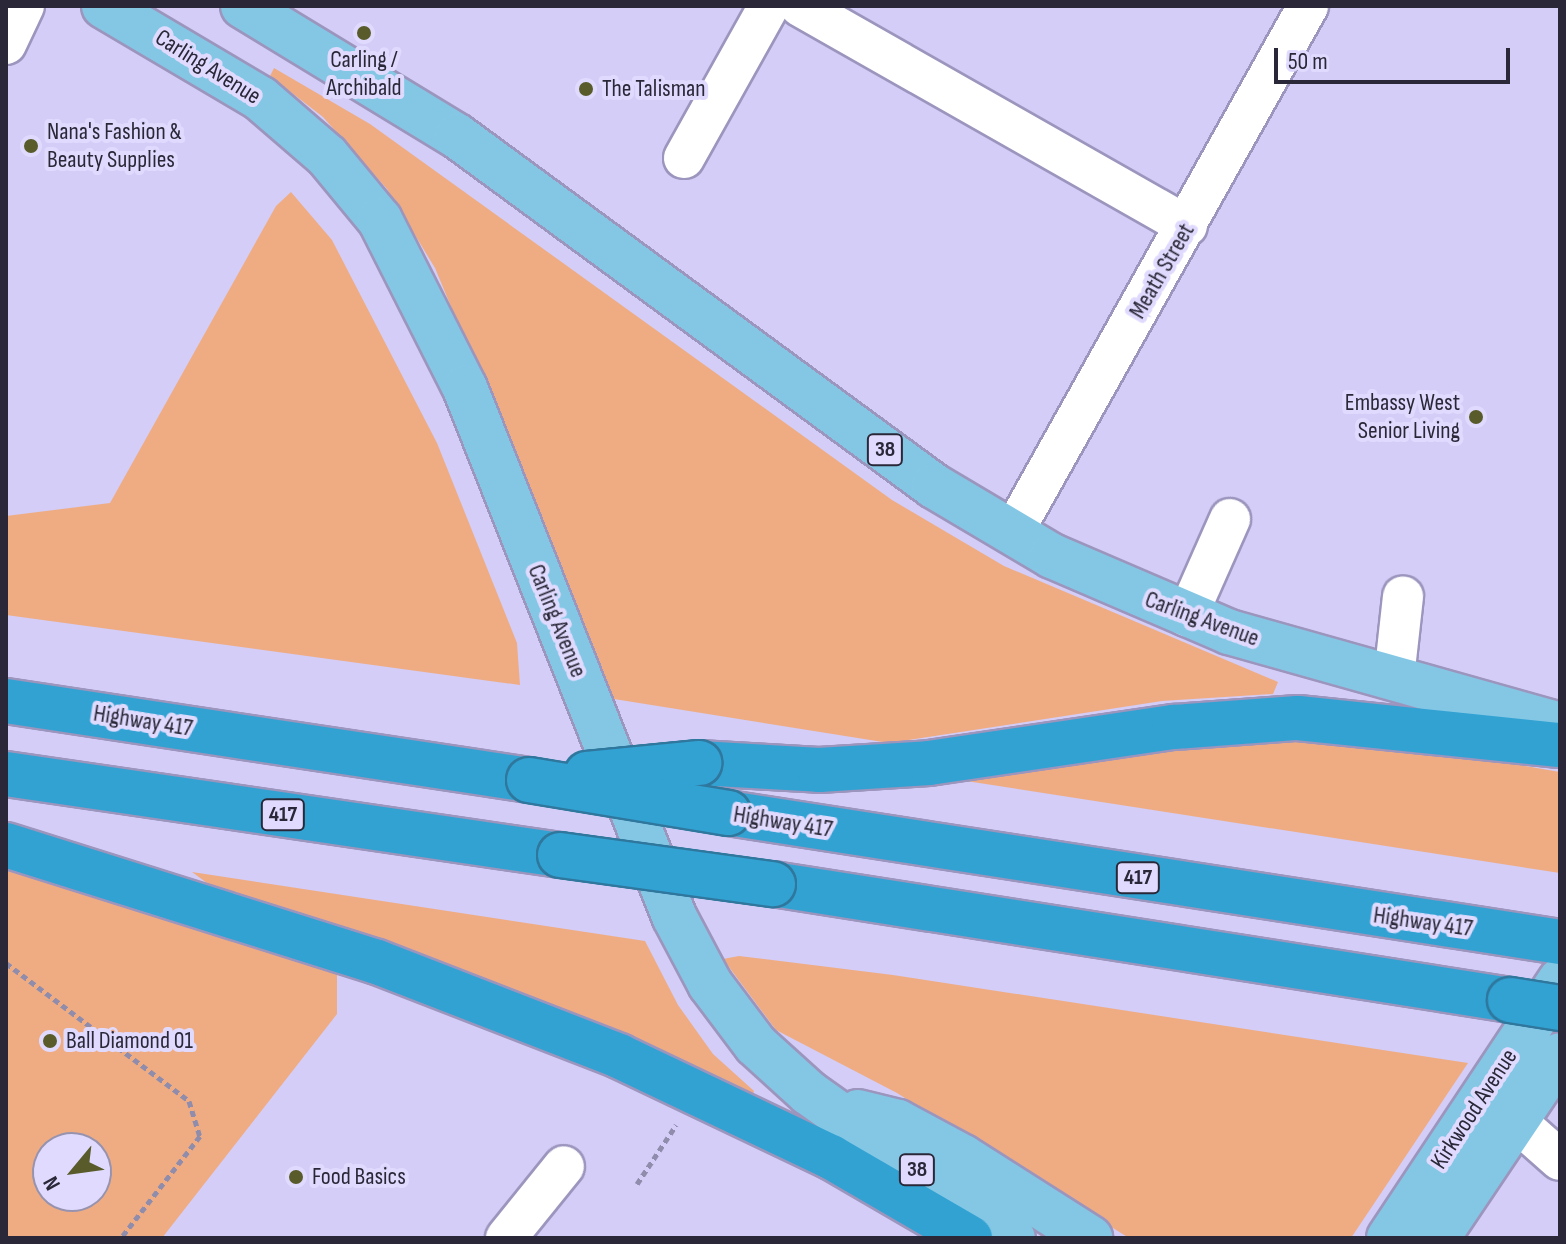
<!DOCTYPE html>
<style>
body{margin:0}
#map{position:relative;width:1566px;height:1244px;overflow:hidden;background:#d3cdf7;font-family:"Sofia Sans Condensed",sans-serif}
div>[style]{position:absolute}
.green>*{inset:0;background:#efac83}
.path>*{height:5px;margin-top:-2.5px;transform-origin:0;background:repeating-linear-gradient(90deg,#908cab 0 6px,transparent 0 10px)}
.roads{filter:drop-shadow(2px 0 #9c95bd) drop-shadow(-2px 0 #9c95bd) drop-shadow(0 2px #9c95bd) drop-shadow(0 -2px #9c95bd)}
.minor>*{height:40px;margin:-20px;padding:0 20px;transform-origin:20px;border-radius:20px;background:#fff}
.major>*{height:44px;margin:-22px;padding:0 22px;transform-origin:22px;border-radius:22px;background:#84c7e5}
.highway>*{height:44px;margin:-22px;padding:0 22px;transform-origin:22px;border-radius:22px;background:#32a2d3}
.bridges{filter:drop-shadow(2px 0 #2f779d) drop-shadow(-2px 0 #2f779d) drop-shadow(0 2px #2f779d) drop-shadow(0 -2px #2f779d)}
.highway-bridge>*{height:44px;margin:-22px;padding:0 22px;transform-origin:22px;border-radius:22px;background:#32a2d3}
.dots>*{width:22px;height:22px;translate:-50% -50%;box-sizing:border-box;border:4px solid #e0dbfe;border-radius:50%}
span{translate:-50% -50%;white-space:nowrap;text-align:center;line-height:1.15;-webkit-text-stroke:8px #e0dbfe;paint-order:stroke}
.shield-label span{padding:2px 6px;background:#e0dbfe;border:2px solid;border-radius:6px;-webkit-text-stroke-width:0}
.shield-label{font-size:22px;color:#2a2838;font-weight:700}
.poi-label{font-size:24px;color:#2a2838}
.left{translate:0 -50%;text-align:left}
.right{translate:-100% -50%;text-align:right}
.street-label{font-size:24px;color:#2a2838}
.frame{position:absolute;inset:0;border:8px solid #2a2838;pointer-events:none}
.north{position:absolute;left:32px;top:1132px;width:80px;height:80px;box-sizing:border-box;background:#e0dbfe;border:2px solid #9793af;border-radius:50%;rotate:241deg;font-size:22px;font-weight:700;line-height:32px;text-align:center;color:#2a2838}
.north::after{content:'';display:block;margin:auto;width:28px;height:36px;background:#595c2a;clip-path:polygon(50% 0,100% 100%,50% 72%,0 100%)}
.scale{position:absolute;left:1274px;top:48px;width:236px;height:36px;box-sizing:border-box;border:4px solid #2a2838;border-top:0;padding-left:10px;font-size:24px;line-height:28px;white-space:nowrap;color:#2a2838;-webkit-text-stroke:6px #e0dbfe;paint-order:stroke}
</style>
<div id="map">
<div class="green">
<div style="clip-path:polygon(274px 68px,370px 124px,892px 500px,1004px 566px,1278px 682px,1273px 694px,1162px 701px,889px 743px,614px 699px,435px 268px,387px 189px,323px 117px,270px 76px)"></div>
<div style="clip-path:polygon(291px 192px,332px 240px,437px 443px,517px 643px,520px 685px,6px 615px,6px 516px,110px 503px,276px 206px)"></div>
<div style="clip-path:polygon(1358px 737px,1560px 772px,1560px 873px,921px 774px,1134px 746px)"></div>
<div style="clip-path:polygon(evenodd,6px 868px,337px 971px,337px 1014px,162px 1238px,6px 1238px,6px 868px,48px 1148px,96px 1148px,96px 1196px,48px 1196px,48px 1148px)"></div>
<div style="clip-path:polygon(192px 872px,645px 941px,678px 1005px,713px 1054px,754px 1091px,752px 1098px,656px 1048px,365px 939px,226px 897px)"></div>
<div style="clip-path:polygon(739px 956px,893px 975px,1468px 1063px,1351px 1238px,1129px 1238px,897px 1093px,776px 1030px,723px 959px)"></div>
</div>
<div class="path">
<div style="left:6px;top:963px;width:229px;rotate:37deg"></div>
<div style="left:189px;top:1101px;width:37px;rotate:73deg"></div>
<div style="left:200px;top:1136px;width:129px;rotate:127.8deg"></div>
<div style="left:637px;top:1184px;width:71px;rotate:-56.5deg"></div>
</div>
<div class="roads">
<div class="minor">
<div style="left:800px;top:6px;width:445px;rotate:29.6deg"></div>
<div style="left:6px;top:44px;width:42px;rotate:-64.7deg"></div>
<div style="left:684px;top:158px;width:174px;rotate:-60.8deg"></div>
<div style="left:1012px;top:534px;width:605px;rotate:-60.72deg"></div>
<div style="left:1187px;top:616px;width:106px;rotate:-66.1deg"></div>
<div style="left:1394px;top:678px;width:82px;rotate:-83.7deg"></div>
<div style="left:1517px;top:1122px;width:57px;rotate:41.5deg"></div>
<div style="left:506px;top:1238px;width:92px;rotate:-51.1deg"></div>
</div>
<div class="major">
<div style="left:104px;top:6px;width:182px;rotate:30.6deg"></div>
<div style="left:261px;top:99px;width:87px;rotate:40.8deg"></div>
<div style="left:327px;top:156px;width:83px;rotate:50.4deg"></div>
<div style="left:380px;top:220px;width:188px;rotate:63.2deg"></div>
<div style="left:465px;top:388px;width:568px;rotate:68.4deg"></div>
<div style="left:674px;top:916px;width:77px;rotate:62.1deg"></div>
<div style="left:710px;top:984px;width:76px;rotate:53deg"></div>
<div style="left:756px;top:1045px;width:72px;rotate:42.2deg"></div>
<div style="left:809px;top:1093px;width:250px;rotate:35.4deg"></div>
<div style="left:243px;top:6px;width:250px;rotate:31.3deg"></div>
<div style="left:457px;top:136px;width:592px;rotate:36.27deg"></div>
<div style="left:934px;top:486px;width:137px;rotate:30.7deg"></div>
<div style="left:1052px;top:556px;width:193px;rotate:23.2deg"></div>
<div style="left:1229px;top:632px;width:344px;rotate:15.7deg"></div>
<div style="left:858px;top:1112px;width:41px;rotate:14deg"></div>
<div style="left:898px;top:1122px;width:74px;rotate:28.3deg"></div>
<div style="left:963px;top:1157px;width:151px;rotate:32.5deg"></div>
<div style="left:1389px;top:1238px;width:309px;rotate:-56.4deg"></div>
<div style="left:1437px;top:1238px;width:220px;rotate:-56.1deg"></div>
</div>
<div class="highway">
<div style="left:6px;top:701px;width:529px;rotate:8.59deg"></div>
<div style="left:699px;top:763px;width:120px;rotate:3.3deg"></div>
<div style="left:819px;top:770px;width:110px;rotate:-3.6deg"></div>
<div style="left:929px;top:763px;width:248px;rotate:-8.4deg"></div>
<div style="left:1174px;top:727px;width:124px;rotate:-4.2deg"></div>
<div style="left:1298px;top:718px;width:263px;rotate:5.9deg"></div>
<div style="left:6px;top:774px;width:560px;rotate:8.32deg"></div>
<div style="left:728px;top:813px;width:842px;rotate:8.81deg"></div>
<div style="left:6px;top:845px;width:389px;rotate:17.5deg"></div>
<div style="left:377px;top:962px;width:260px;rotate:21.2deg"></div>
<div style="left:619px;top:1056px;width:235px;rotate:25.5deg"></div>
<div style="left:831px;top:1157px;width:161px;rotate:30.2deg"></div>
<div style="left:773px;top:884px;width:746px;rotate:8.94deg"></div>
</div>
</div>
<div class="bridges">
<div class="highway-bridge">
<div style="left:587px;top:774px;width:113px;rotate:-5.6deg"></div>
<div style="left:529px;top:780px;width:202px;rotate:9.4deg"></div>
<div style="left:560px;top:855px;width:215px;rotate:7.8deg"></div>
<div style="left:1510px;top:1000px;width:51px;rotate:9.1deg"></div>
</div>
</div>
<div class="dots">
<div style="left:364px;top:33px;background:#595c2a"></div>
<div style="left:586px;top:89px;background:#595c2a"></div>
<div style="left:31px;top:146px;background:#595c2a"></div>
<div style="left:1476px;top:417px;background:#595c2a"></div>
<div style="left:50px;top:1041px;background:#595c2a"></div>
<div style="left:296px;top:1177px;background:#595c2a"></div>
</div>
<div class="shield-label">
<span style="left:885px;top:450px">38</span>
<span style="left:283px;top:815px">417</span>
<span style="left:1138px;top:878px">417</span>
<span style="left:917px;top:1170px">38</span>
</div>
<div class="poi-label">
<span style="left:364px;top:74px">Carling /<br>Archibald</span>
<span class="left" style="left:602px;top:89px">The Talisman</span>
<span class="left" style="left:47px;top:146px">Nana's Fashion &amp;<br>Beauty Supplies</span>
<span class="right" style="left:1460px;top:417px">Embassy West<br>Senior Living</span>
<span class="left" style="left:66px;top:1041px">Ball Diamond 01</span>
<span class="left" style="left:312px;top:1177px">Food Basics</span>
</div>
<div class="street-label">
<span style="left:208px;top:67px;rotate:32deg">Carling Avenue</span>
<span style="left:1162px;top:271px;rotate:-60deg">Meath Street</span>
<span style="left:1202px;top:619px;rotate:20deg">Carling Avenue</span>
<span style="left:557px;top:621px;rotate:68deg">Carling Avenue</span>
<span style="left:143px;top:721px;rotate:9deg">Highway 417</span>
<span style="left:783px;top:822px;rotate:9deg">Highway 417</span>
<span style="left:1423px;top:922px;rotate:8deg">Highway 417</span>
<span style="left:1474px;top:1109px;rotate:-57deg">Kirkwood Avenue</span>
</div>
<div class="frame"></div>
<div class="north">N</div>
<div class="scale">50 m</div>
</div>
